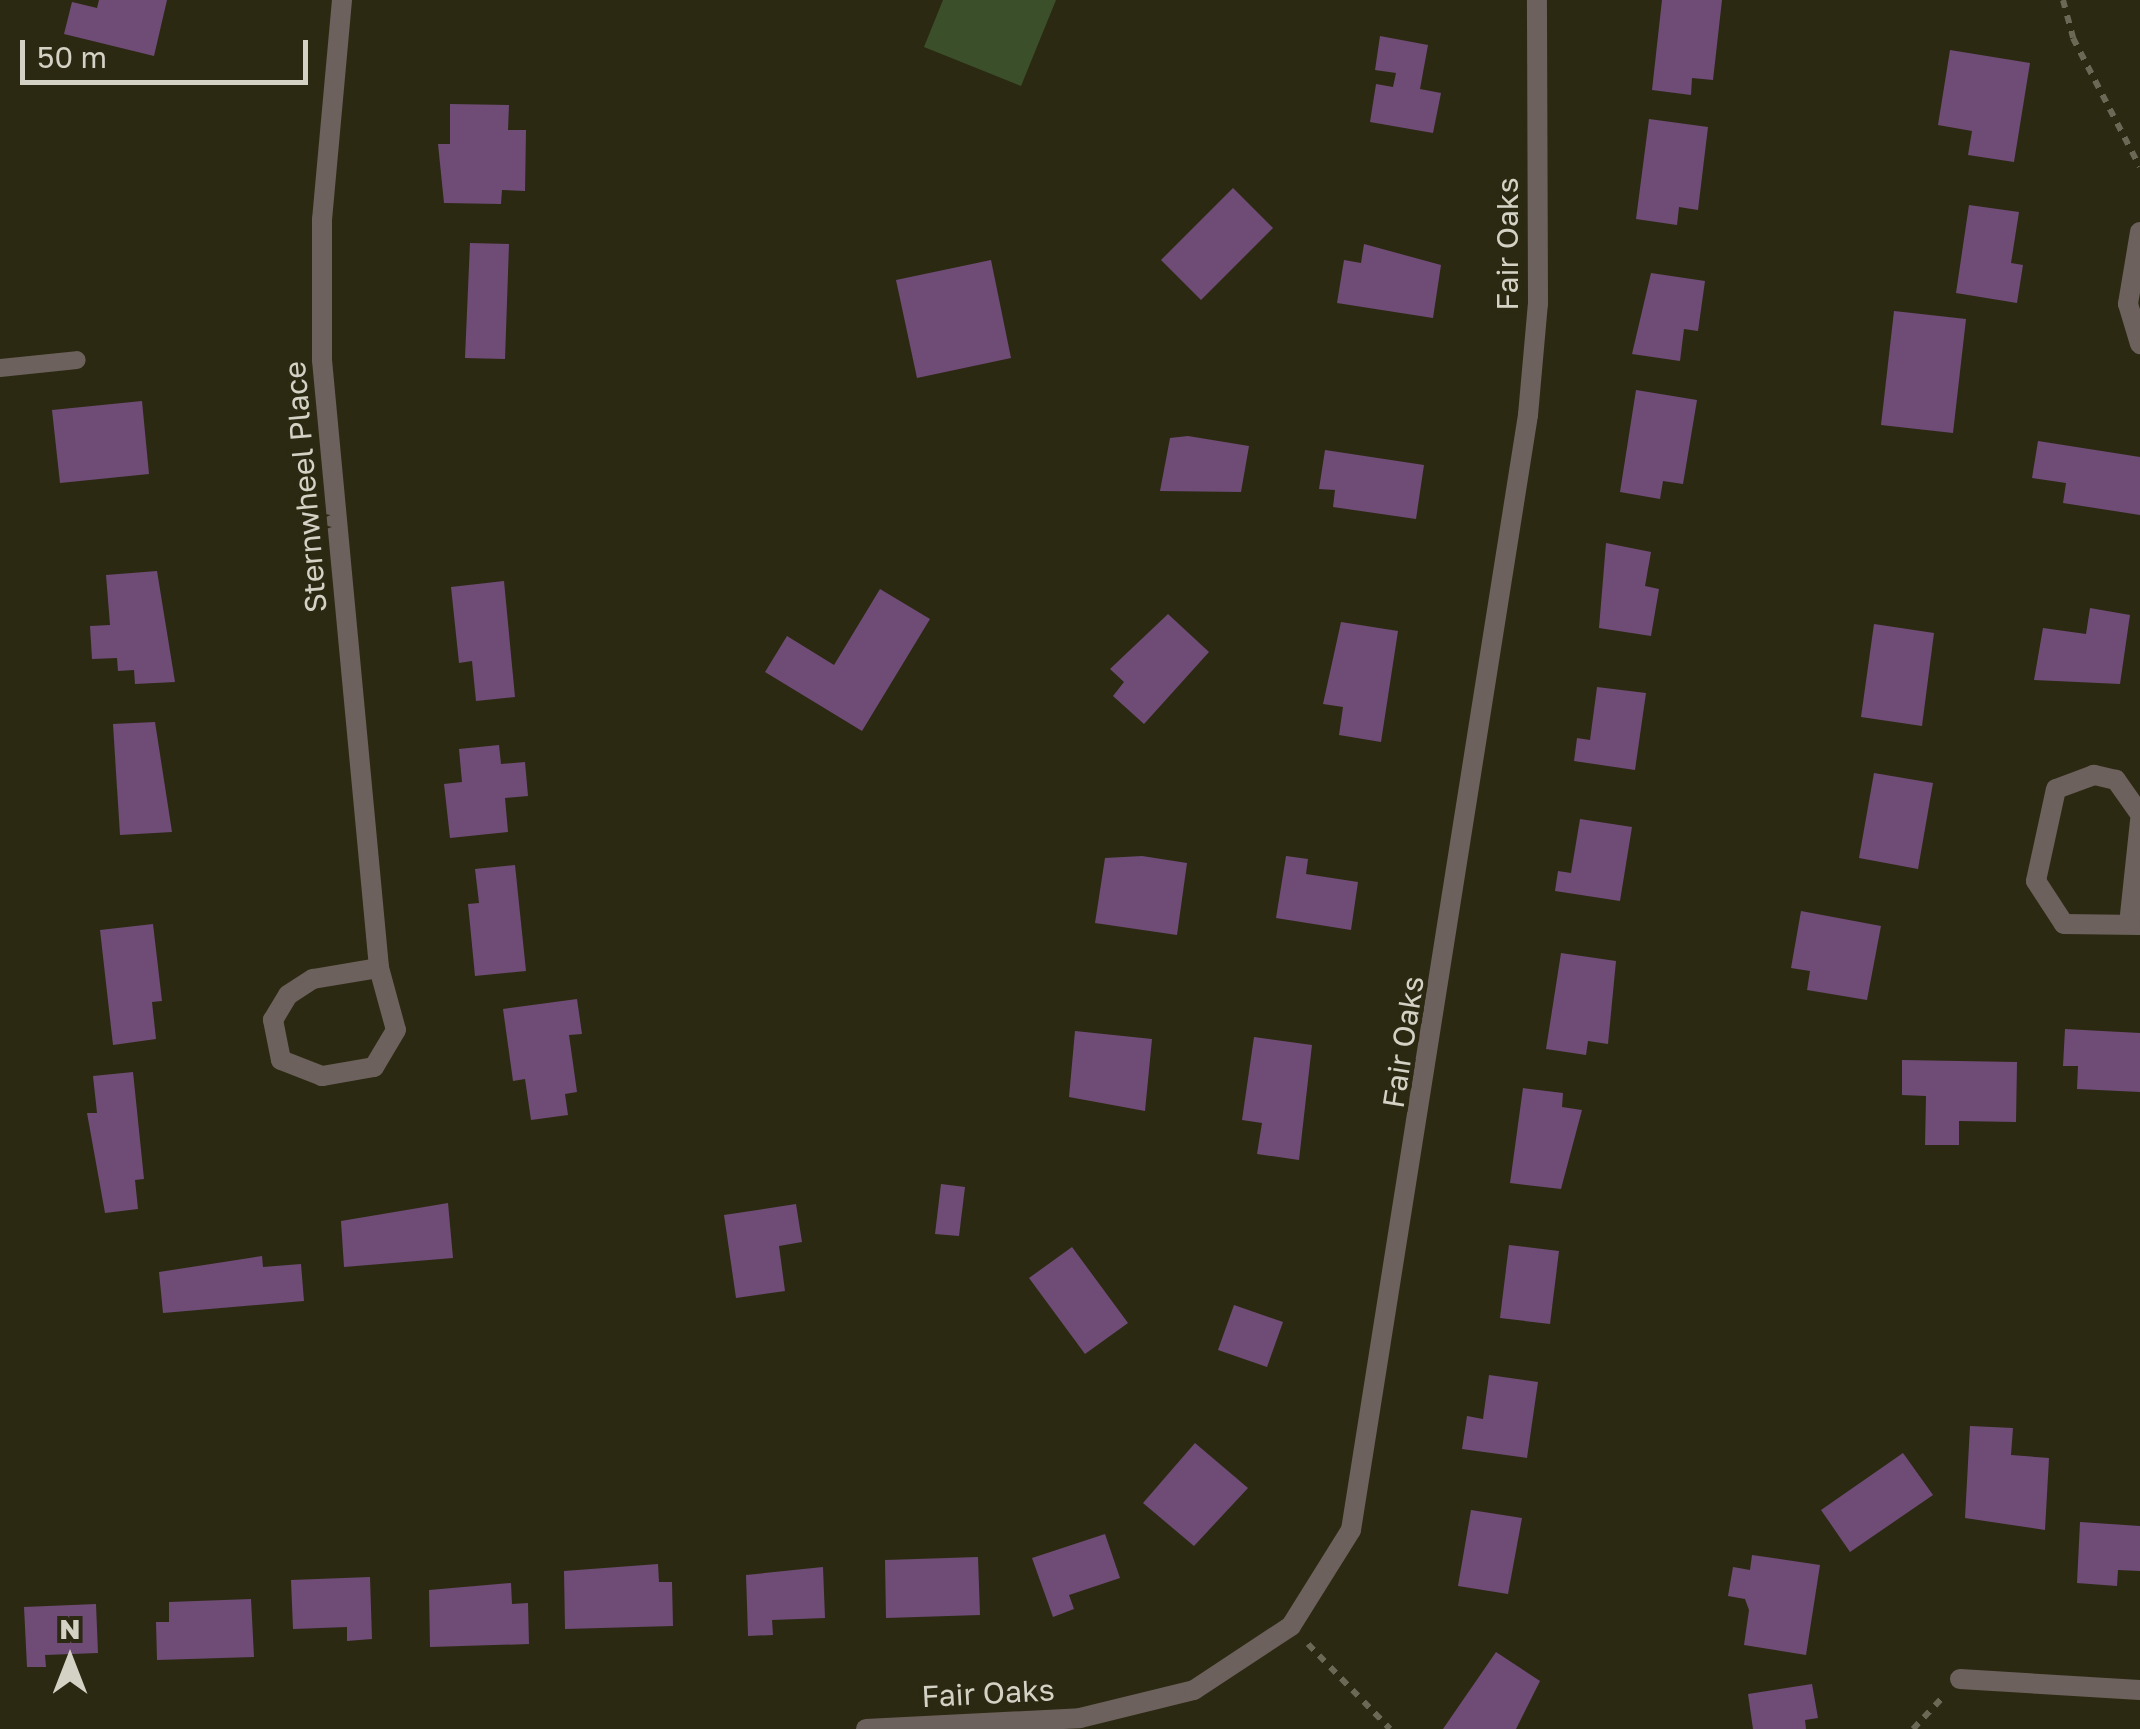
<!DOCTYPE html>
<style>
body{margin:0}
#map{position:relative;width:2140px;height:1729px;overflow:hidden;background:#2c2913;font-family:"Golos Text",sans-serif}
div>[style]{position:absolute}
.green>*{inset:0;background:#3b502a}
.building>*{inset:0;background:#6e4c76}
.path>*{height:6px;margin-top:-3px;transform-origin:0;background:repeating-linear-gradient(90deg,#6b6856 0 8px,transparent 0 16px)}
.service>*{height:18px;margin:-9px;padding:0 9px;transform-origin:9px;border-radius:9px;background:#6c615d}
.minor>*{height:20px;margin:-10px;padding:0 10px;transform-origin:10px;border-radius:10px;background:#6c615d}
span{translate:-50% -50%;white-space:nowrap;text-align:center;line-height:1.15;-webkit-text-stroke:9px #2c2913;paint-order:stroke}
.street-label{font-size:30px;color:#d4d2c5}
.north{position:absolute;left:20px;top:1609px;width:100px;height:100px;-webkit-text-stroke:8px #2c2913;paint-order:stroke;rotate:0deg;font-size:28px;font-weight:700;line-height:40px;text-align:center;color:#d4d2c5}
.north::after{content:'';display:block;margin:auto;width:35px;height:45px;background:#d4d2c5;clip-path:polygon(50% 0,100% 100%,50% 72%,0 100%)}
.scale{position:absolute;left:20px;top:40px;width:288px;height:45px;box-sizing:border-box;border:5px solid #d4d2c5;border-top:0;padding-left:12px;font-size:30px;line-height:35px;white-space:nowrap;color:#d4d2c5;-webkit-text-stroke:8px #2c2913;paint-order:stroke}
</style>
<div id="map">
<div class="green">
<div style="clip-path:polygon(943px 0,1056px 0,1021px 86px,924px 47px)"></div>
</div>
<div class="building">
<div style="clip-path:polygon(99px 0,167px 0,154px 56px,64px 34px,72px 2px,97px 8px)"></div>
<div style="clip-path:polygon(1662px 0,1722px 0,1713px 80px,1692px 78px,1691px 95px,1652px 90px)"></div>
<div style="clip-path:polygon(1380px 36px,1428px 45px,1420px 89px,1441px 93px,1433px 133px,1370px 122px,1376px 84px,1393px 87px,1396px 73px,1375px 70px)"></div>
<div style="clip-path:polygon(1950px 50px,2030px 63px,2014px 162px,1968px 155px,1972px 131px,1938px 125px)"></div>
<div style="clip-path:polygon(450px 104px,509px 105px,508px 130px,526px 130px,525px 191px,502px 190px,501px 204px,444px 203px,438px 144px,450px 144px)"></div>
<div style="clip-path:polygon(1649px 119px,1708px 127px,1698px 210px,1679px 207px,1677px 225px,1636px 219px)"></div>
<div style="clip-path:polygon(1233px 188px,1273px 228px,1201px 300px,1161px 260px)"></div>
<div style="clip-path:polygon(1969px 205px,2019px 212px,2011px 263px,2023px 265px,2017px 303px,1956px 293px)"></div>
<div style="clip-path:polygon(470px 243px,509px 244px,505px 359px,465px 358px)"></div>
<div style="clip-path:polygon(1364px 244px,1441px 265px,1433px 318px,1337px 303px,1344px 260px,1361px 263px)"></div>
<div style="clip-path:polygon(991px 260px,1011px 358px,917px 378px,896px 280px)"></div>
<div style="clip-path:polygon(1651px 273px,1705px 281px,1698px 331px,1684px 329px,1680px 361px,1632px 354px)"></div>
<div style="clip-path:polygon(1894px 311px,1966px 319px,1953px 433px,1881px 425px)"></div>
<div style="clip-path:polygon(1636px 390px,1697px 400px,1683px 484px,1663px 481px,1660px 499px,1620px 492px)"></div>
<div style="clip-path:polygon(142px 401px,149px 474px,60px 483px,52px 410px)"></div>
<div style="clip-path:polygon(1188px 436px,1249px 446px,1241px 492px,1160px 491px,1170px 438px)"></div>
<div style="clip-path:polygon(2038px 441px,2140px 457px,2140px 515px,2063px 503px,2066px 483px,2032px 478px)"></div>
<div style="clip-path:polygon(1325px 450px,1424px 465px,1416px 519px,1333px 507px,1335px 490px,1319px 489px)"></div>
<div style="clip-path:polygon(1606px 543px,1651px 552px,1645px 586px,1659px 589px,1651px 636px,1599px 628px)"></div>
<div style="clip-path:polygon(157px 571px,175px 682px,135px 684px,134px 670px,118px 671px,117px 658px,92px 659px,90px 626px,110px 625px,106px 575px)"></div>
<div style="clip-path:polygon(504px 581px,515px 697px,476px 701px,472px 661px,459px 663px,451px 587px)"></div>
<div style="clip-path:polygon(880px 589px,930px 619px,862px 731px,765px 672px,787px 636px,834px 665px)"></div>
<div style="clip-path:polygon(2090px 608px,2130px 615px,2120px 684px,2034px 680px,2043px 628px,2086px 634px)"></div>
<div style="clip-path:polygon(1168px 614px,1209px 652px,1144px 724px,1113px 696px,1124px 682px,1110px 669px)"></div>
<div style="clip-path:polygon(1341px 622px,1398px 631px,1381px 742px,1339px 735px,1343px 707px,1323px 704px)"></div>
<div style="clip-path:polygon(1874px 624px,1934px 633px,1922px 726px,1861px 717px)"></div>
<div style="clip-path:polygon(1597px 687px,1646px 693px,1635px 770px,1574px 761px,1577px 738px,1590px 740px)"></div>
<div style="clip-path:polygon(155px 722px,172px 832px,120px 835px,113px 724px)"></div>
<div style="clip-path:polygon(499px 745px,501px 764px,525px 762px,528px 796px,505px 798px,508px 832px,450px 838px,444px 784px,462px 782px,459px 749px)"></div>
<div style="clip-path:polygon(1874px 773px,1933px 783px,1918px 869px,1859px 858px)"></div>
<div style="clip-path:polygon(1580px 819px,1632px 827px,1620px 901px,1555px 891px,1558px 871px,1571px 873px)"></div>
<div style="clip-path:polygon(1142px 856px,1187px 863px,1177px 935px,1095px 923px,1105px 858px)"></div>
<div style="clip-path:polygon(1286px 856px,1308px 859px,1306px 874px,1358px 882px,1351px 930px,1276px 918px)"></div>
<div style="clip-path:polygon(515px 865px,526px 971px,475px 976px,468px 904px,479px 903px,475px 869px)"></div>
<div style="clip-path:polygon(1801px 911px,1881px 926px,1867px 1000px,1807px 990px,1810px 971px,1791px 968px)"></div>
<div style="clip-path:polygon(153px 924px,162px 1001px,152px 1002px,156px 1039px,113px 1045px,100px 930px)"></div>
<div style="clip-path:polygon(1561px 953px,1616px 961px,1608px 1044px,1588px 1041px,1586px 1055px,1546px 1049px)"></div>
<div style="clip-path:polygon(577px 999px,582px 1034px,569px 1035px,577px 1092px,565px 1094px,568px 1115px,531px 1120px,525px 1079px,513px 1081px,503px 1009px)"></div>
<div style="clip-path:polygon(2065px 1029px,2140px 1033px,2140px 1092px,2077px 1089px,2078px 1066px,2063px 1066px)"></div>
<div style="clip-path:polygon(1075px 1031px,1152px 1039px,1145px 1111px,1069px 1097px)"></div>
<div style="clip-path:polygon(1254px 1037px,1312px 1045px,1299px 1160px,1257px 1154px,1262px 1123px,1242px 1120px)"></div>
<div style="clip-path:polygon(1902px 1060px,2017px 1062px,2016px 1122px,1959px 1121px,1959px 1145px,1925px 1145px,1926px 1096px,1902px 1095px)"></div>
<div style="clip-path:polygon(133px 1072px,144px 1179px,135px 1180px,138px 1209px,105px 1213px,87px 1113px,97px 1113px,93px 1076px)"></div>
<div style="clip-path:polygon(1523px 1088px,1563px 1093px,1562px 1107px,1582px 1110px,1561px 1189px,1510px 1183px)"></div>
<div style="clip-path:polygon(941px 1184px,965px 1187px,959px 1236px,935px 1234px)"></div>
<div style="clip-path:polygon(448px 1203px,453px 1258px,344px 1267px,341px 1221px)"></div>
<div style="clip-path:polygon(796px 1204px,802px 1242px,779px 1246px,785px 1291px,736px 1298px,724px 1215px)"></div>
<div style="clip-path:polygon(1509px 1245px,1559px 1251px,1550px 1324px,1500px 1318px)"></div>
<div style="clip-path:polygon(1072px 1247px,1128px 1323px,1085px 1354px,1029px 1278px)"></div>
<div style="clip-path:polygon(262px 1256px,263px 1267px,301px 1264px,304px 1301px,163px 1313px,159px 1272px)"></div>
<div style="clip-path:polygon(1234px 1305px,1283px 1322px,1267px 1367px,1218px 1350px)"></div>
<div style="clip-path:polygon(1489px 1375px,1538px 1382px,1527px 1458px,1462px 1449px,1467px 1416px,1483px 1419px)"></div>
<div style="clip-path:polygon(1970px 1426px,2013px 1428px,2011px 1455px,2049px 1458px,2045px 1530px,1965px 1518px)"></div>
<div style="clip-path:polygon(1195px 1443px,1248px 1488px,1194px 1546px,1143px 1503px)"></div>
<div style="clip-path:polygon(1903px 1453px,1933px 1495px,1850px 1552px,1821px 1510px)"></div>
<div style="clip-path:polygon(1471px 1510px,1522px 1518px,1508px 1594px,1458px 1586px)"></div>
<div style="clip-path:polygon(2080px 1522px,2140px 1526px,2140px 1571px,2118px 1570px,2117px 1586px,2077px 1583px)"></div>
<div style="clip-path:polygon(1105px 1534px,1120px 1578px,1069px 1595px,1074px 1609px,1053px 1617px,1032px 1558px)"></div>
<div style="clip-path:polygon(1752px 1555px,1820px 1565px,1806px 1655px,1744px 1645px,1749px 1610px,1745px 1599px,1728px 1596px,1733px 1567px,1750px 1570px)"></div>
<div style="clip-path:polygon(978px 1557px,980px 1615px,886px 1618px,885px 1560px)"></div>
<div style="clip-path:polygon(658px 1564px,659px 1582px,672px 1582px,673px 1626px,565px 1629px,564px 1571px)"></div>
<div style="clip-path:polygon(823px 1567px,825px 1618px,772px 1620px,773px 1635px,748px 1636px,746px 1575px)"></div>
<div style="clip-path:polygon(370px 1577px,372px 1639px,347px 1641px,347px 1627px,293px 1629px,291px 1580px)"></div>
<div style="clip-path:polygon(511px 1583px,512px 1604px,528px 1603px,529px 1644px,430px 1647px,429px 1590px)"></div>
<div style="clip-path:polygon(251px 1599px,254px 1657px,157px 1660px,156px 1622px,169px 1622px,169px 1602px)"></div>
<div style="clip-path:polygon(96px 1604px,98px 1653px,45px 1655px,46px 1667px,27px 1667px,24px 1607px)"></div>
<div style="clip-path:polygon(1496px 1652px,1540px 1681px,1516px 1729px,1443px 1729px)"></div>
<div style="clip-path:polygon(1812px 1684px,1818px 1718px,1805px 1720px,1806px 1729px,1753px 1729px,1748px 1694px)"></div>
</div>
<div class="path">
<div style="left:2063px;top:0;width:39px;rotate:75deg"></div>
<div style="left:2073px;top:38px;width:145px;rotate:62.6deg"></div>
<div style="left:1308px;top:1644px;width:118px;rotate:46deg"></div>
<div style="left:1913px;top:1729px;width:42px;rotate:-46.9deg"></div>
</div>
<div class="service">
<div style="left:0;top:368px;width:77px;rotate:-5.9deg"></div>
</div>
<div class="minor">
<div style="left:342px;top:0;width:220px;rotate:95.2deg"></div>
<div style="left:322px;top:219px;width:141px;rotate:90deg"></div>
<div style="left:322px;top:360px;width:611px;rotate:84.64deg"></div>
<div style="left:379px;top:968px;width:64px;rotate:74.7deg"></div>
<div style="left:396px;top:1030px;width:43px;rotate:120.7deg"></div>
<div style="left:374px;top:1067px;width:53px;rotate:170.2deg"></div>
<div style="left:322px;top:1076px;width:44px;rotate:-158.7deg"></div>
<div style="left:281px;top:1060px;width:41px;rotate:-101.3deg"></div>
<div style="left:273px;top:1020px;width:29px;rotate:-59deg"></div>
<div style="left:288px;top:995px;width:30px;rotate:-33deg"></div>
<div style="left:313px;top:979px;width:67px;rotate:-9.5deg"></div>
<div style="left:2140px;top:232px;width:73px;rotate:99.5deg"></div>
<div style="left:2128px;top:304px;width:42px;rotate:73.3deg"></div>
<div style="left:2140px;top:814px;width:42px;rotate:-125.2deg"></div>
<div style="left:2116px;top:780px;width:23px;rotate:-167deg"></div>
<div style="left:2094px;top:775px;width:40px;rotate:159.8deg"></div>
<div style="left:2056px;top:789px;width:94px;rotate:102.3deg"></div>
<div style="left:2036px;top:881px;width:51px;rotate:56.9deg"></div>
<div style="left:2064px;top:924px;width:76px;rotate:0.8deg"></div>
<div style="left:2129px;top:924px;width:104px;rotate:-83.9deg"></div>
<div style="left:1960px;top:1679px;width:180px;rotate:3.5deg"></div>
<div style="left:866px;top:1729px;width:214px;rotate:-2.9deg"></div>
<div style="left:1080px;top:1718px;width:117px;rotate:-13.8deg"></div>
<div style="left:1194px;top:1690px;width:116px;rotate:-33.4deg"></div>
<div style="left:1291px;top:1626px;width:113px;rotate:-58deg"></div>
<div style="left:1351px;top:1530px;width:1129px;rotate:-80.98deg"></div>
<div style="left:1528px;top:415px;width:111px;rotate:-84.9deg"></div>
<div style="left:1538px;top:304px;width:304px;rotate:-90.2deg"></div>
</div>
<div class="street-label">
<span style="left:1507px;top:244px;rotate:-90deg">Fair Oaks</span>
<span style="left:305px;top:487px;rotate:-95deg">Sternwheel Place</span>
<span style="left:1403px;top:1042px;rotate:-81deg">Fair Oaks</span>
<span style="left:988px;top:1693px;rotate:-3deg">Fair Oaks</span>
</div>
<div class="north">N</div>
<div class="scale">50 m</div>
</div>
